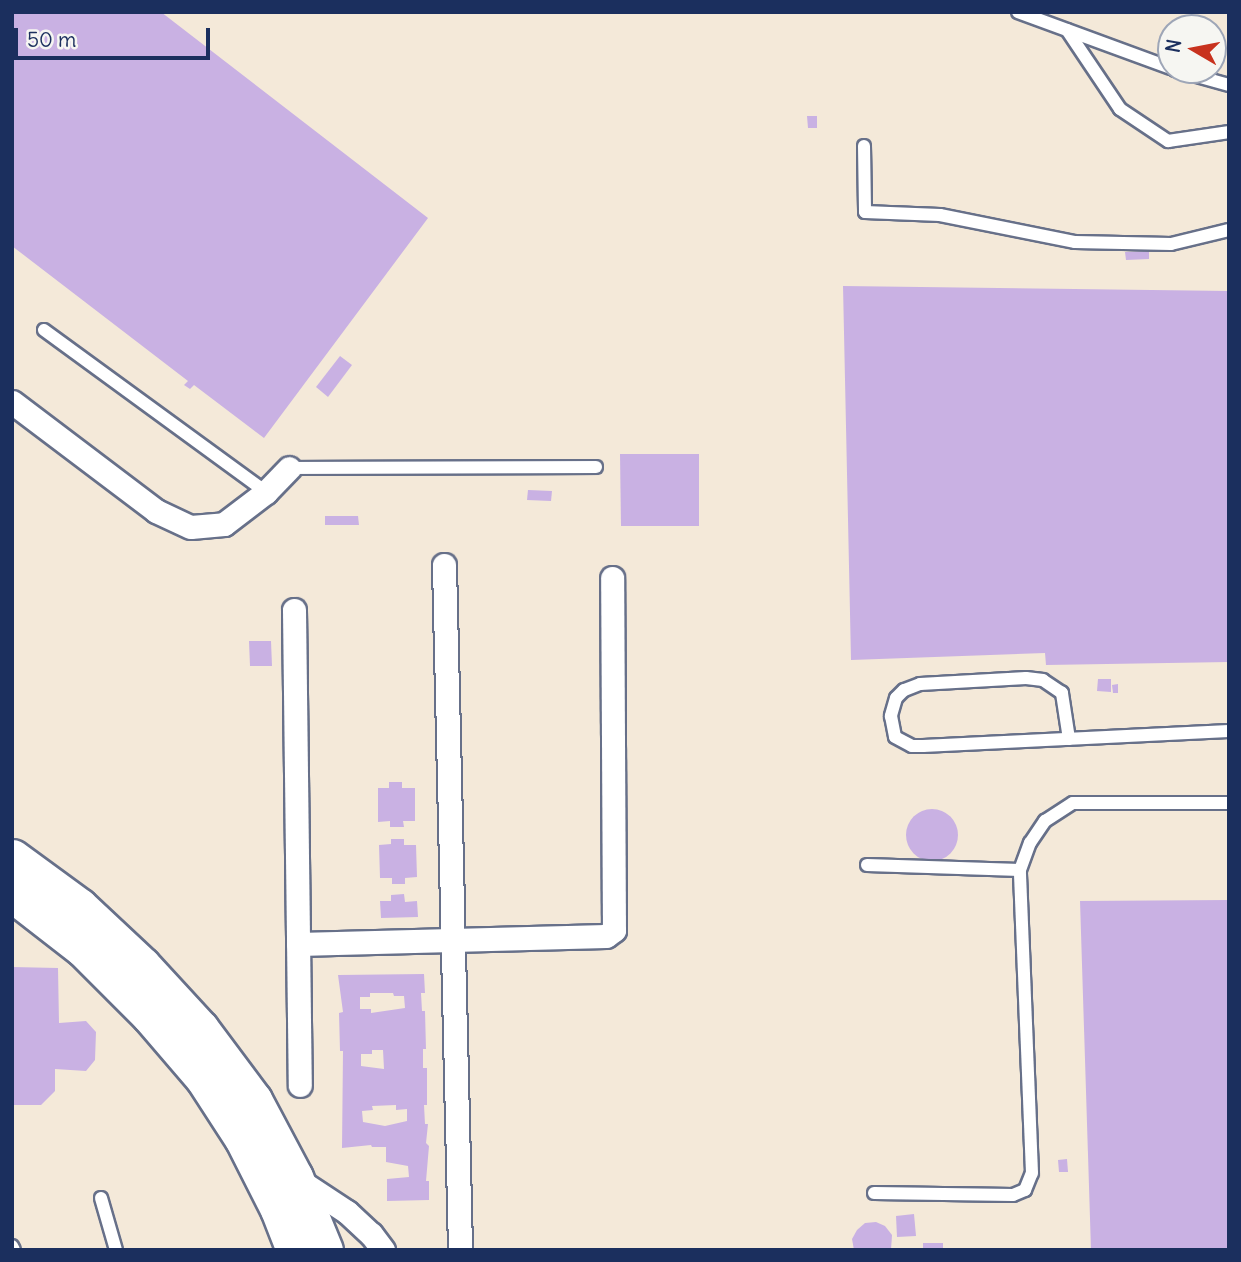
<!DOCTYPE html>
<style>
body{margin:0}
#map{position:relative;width:1241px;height:1262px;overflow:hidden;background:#f4e9d9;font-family:Delius,sans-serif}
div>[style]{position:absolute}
.building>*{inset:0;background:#c9b1e3}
.round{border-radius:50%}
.roads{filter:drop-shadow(2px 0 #677089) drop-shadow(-2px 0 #677089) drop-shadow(0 2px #677089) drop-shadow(0 -2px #677089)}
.service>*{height:12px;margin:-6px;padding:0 6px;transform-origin:6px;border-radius:6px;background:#fff}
.minor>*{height:23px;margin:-11.5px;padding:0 11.5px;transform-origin:11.5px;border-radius:11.5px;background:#fff}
.primary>*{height:37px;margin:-18.5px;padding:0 18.5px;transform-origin:18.5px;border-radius:18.5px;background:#fff}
span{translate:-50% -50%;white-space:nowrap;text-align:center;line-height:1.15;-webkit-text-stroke:5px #f6f6f2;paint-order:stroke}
.frame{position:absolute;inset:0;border:14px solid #1b2f5e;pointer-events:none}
.north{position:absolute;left:1157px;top:14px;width:70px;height:70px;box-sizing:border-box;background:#f6f6f2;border:2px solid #9ea6b7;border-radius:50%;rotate:280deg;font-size:19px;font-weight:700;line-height:28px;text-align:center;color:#1b2f5e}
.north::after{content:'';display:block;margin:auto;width:24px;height:32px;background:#c8321e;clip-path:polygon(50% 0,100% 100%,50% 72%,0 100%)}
.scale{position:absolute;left:14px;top:28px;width:196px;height:32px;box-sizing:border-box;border:4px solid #1b2f5e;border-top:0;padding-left:9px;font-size:21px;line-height:24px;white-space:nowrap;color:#1b2f5e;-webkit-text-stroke:5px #f6f6f2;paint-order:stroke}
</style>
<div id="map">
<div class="building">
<div style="clip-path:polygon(12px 12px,161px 12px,428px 218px,264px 438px,194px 385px,190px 389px,184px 385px,188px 381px,12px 246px)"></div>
<div style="clip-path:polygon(807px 116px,817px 116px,817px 128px,808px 128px)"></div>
<div style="clip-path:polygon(1149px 251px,1149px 259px,1126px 260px,1125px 252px)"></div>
<div style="clip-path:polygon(843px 286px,1229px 291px,1229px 662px,1046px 665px,1045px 653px,851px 660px)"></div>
<div style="clip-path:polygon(340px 356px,352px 365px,328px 397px,316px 387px)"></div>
<div style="clip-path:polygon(620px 454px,699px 454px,699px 526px,621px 526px)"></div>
<div style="clip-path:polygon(528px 490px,552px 491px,551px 501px,527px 500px)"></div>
<div style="clip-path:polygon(325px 516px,358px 516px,359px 525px,325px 525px)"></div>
<div style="clip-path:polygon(249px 641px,271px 641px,272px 666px,250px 666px)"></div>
<div style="clip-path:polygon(1098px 679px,1111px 679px,1111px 692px,1097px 691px)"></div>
<div style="clip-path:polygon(1118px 684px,1118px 693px,1113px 693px,1112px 685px)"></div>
<div style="clip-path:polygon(389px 782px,402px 782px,402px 788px,415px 788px,415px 821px,403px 821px,404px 827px,390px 827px,390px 821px,378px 822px,378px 788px,389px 788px)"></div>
<div class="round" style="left:906px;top:809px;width:52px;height:52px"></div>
<div style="clip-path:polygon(391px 839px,404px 839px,404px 845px,416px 845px,417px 877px,405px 878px,405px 884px,392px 884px,392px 878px,380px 878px,379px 845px,391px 844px)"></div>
<div style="clip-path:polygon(404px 894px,405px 902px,417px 901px,418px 917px,381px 918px,380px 901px,391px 901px,391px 895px)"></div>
<div style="clip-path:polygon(1229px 900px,1229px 1250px,1091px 1250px,1080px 901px)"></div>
<div style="clip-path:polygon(12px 967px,58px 968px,59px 1023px,86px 1021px,96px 1032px,95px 1060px,86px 1071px,55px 1069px,55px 1091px,41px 1105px,12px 1105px)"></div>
<div style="clip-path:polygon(evenodd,424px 974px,425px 993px,421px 993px,422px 1011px,425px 1011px,426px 1049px,423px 1049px,423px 1068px,427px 1068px,427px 1105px,424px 1105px,425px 1124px,428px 1124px,426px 1143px,429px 1146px,426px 1181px,429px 1181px,429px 1200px,387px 1201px,387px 1179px,409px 1177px,408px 1166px,386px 1162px,386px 1147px,372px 1147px,371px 1145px,342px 1148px,343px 1051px,340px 1051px,339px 1013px,343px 1012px,338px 975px,424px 974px,370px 993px,393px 993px,394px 996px,404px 996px,405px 1008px,371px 1013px,371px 1009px,360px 1009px,360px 997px,370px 997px,370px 993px,424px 974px,372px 1050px,383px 1050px,384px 1069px,361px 1066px,361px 1054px,372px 1054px,372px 1050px,424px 974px,396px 1105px,396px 1110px,407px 1109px,407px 1121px,385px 1126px,363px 1122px,362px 1111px,373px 1110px,372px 1106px,396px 1105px)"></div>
<div style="clip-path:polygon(1067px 1159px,1068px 1172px,1059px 1172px,1058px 1160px)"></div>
<div style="clip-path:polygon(914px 1214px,916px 1236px,897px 1237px,896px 1216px)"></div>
<div style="clip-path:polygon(876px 1222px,885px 1226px,892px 1235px,891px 1250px,854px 1250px,852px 1239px,857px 1230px,865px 1223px)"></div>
<div style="clip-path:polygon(923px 1243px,943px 1243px,943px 1250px,923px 1250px)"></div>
</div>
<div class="roads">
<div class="service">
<div style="left:1018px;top:12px;width:163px;rotate:20.1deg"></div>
<div style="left:1067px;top:30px;width:95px;rotate:56.1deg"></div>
<div style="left:1120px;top:109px;width:58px;rotate:33.7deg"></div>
<div style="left:1168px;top:141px;width:62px;rotate:-8.4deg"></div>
<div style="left:1175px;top:70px;width:56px;rotate:15.5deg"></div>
<div style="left:864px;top:146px;width:66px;rotate:89.1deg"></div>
<div style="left:865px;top:212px;width:75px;rotate:2.3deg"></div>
<div style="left:940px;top:215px;width:138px;rotate:11.3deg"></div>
<div style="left:1075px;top:242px;width:96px;rotate:1.2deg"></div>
<div style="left:1171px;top:244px;width:60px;rotate:-13.6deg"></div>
<div style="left:44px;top:330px;width:275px;rotate:36.1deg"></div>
<div style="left:289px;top:468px;width:307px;rotate:-0.2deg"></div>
<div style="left:1069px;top:739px;width:47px;rotate:-98.7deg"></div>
<div style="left:1062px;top:693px;width:23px;rotate:-146deg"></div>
<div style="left:1043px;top:680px;width:17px;rotate:-173deg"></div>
<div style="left:1026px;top:678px;width:106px;rotate:176.8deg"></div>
<div style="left:920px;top:684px;width:17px;rotate:159deg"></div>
<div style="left:904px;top:690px;width:11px;rotate:135deg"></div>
<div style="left:896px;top:698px;width:19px;rotate:106deg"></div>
<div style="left:891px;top:716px;width:21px;rotate:79deg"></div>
<div style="left:895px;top:737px;width:19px;rotate:28deg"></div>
<div style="left:912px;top:746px;width:11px"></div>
<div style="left:923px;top:746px;width:306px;rotate:-2.8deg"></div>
<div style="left:867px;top:865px;width:153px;rotate:1.9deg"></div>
<div style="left:1020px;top:870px;width:29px;rotate:-70deg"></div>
<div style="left:1030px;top:843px;width:27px;rotate:-56deg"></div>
<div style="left:1045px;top:821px;width:33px;rotate:-33deg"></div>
<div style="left:1073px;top:803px;width:156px"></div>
<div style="left:874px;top:1193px;width:139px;rotate:0.8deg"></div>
<div style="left:1013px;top:1195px;width:13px;rotate:-23deg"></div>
<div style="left:1025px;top:1190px;width:18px;rotate:-68deg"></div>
<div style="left:1032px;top:1173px;width:303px;rotate:-92.3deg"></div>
<div style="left:101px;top:1198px;width:54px;rotate:73.9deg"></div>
<div style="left:12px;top:1246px;width:4px;rotate:63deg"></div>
</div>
<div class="minor">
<div style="left:12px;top:402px;width:181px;rotate:37.1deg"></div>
<div style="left:156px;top:511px;width:38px;rotate:25deg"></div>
<div style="left:191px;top:527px;width:33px;rotate:-5deg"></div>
<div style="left:224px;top:524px;width:53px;rotate:-37.3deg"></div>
<div style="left:266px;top:492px;width:33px;rotate:-46deg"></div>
<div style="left:444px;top:565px;width:685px;rotate:88.66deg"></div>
<div style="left:294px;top:610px;width:475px;rotate:89.3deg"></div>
<div style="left:298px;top:944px;width:308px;rotate:-1.5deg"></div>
<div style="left:606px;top:936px;width:10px;rotate:-37deg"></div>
<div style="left:614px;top:930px;width:352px;rotate:-90.3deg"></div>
<div style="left:297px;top:1179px;width:60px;rotate:33.4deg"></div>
<div style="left:347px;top:1212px;width:33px;rotate:43deg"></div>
<div style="left:371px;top:1234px;width:20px;rotate:53deg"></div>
</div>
<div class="primary">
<div style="left:12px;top:858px;width:83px;rotate:36.2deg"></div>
<div style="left:79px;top:907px;width:86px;rotate:43.1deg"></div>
<div style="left:142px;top:966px;width:86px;rotate:47.4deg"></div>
<div style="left:200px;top:1029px;width:89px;rotate:53.3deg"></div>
<div style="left:253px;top:1100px;width:87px;rotate:62deg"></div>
<div style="left:294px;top:1177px;width:79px;rotate:67.7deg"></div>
<div style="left:12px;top:893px;width:90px;rotate:37.8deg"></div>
<div style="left:83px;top:948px;width:95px;rotate:45deg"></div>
<div style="left:150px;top:1015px;width:83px;rotate:49.4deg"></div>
<div style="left:204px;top:1078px;width:72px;rotate:57deg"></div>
<div style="left:243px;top:1138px;width:80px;rotate:63.1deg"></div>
<div style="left:279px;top:1209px;width:44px;rotate:68.7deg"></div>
</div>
</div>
<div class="frame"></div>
<div class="north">N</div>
<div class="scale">50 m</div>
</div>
